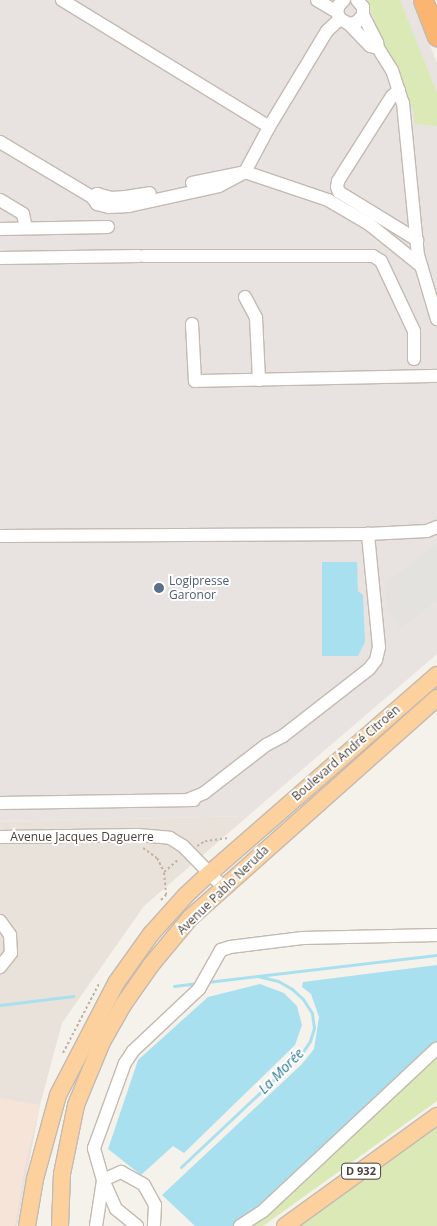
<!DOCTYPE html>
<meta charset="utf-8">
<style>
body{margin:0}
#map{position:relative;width:437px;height:1226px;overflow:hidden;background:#f5f1eb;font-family:"Open Sans",sans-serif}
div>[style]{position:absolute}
.residential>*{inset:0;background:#e9e2da}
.commercial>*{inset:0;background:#f6e4d8}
.industrial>*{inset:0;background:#e8e3e0}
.green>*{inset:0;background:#dae9b5}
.parking>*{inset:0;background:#e4e2df}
.water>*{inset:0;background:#a9e0f0}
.stream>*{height:3px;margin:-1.5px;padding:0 1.5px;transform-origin:1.5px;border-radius:1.5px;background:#a9e0f0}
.path>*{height:2px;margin-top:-1px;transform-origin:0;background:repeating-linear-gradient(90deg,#c3b09f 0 2.5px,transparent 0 5px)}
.roads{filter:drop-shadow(1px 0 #c4bab1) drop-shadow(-1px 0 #c4bab1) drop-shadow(0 1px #c4bab1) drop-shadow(0 -1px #c4bab1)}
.minor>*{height:12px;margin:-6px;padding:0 6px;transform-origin:6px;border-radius:6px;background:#fff}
.major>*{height:16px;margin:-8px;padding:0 8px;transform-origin:8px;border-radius:8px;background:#fdd19d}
.highway>*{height:19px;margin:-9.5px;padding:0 9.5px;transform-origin:9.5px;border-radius:9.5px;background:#fcb570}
.dots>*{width:14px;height:14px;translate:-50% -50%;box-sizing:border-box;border:2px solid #fff;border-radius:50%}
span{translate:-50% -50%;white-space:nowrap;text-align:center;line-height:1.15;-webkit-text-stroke:4px #fff;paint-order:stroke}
.shield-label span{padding:1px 4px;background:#fff;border:1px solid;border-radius:4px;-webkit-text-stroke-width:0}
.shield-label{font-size:11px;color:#4a4039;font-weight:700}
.service-label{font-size:12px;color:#4e5e75}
.left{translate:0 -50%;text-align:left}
.street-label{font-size:12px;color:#4a4039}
.water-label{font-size:14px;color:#2b7b95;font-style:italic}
</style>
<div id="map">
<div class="residential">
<div style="clip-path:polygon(248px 816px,144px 906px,62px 1023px,40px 1105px,17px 1226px,0 1226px,0 822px)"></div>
</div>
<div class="commercial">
<div style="clip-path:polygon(0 1098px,40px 1105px,25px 1165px,15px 1226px,0 1226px)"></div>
</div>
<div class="industrial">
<div style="clip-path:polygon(0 0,412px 0,437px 63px,437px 654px,248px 816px,0 822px)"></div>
</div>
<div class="green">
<div style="clip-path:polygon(367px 0,400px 0,437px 93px,437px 126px,415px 124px,413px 109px,382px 42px)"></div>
<div style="clip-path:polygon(437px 1044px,437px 1101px,263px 1226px,233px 1226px,258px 1213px)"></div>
<div style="clip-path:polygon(437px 1126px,437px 1226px,296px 1226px)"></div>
</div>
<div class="parking">
<div style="clip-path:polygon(437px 544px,437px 601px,400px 629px,387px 609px,384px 584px)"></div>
</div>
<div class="water">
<div style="clip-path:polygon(322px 562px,357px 562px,358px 591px,363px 595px,365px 642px,358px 656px,322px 656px)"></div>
<div style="clip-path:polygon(437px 965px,437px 1044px,258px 1213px,233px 1226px,195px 1226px,162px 1195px,302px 1064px,314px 1049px,319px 1017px,311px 994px,302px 987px,303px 982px)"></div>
<div style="clip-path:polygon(260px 984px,284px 993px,297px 1006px,302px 1025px,295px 1045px,184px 1153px,173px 1146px,141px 1175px,108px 1149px,138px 1060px,208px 997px)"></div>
</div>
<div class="stream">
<div style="left:207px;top:982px;width:232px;rotate:-6.7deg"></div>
<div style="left:174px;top:986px;width:24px;rotate:-7deg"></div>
<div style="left:0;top:1005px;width:74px;rotate:-7deg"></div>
<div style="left:181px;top:1167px;width:166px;rotate:-43.3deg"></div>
<div style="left:302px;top:1053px;width:14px;rotate:-56deg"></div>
<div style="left:310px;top:1041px;width:14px;rotate:-73deg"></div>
<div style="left:314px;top:1028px;width:15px;rotate:-98deg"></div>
<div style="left:312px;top:1013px;width:17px;rotate:-123deg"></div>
<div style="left:303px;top:999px;width:15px;rotate:-138deg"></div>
<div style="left:292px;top:989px;width:16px;rotate:-150deg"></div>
<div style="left:278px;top:981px;width:21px;rotate:-166deg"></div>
</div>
<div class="path">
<div style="left:197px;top:846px;width:9px;rotate:-32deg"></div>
<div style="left:205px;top:841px;width:24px;rotate:-7deg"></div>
<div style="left:143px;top:848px;width:17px;rotate:36deg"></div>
<div style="left:157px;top:858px;width:16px;rotate:63deg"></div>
<div style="left:161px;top:900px;width:7px;rotate:-45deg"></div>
<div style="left:166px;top:895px;width:23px;rotate:-95deg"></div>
<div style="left:164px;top:872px;width:20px;rotate:-41deg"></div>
<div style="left:63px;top:1053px;width:80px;rotate:-62.5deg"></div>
</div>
<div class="roads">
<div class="minor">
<div style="left:62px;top:0;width:243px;rotate:31.5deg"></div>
<div style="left:317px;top:0;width:23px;rotate:31deg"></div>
<div style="left:344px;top:0;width:7px;rotate:135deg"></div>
<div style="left:339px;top:5px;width:7px;rotate:106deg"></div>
<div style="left:337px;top:12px;width:8px;rotate:67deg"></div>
<div style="left:340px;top:19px;width:10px;rotate:29deg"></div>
<div style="left:349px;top:24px;width:8px;rotate:-14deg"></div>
<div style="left:357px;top:22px;width:9px;rotate:-49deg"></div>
<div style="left:363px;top:15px;width:8px;rotate:-90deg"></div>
<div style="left:363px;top:7px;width:9px;rotate:-131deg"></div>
<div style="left:363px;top:15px;width:30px;rotate:63deg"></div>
<div style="left:377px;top:42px;width:6px;rotate:81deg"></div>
<div style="left:378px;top:48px;width:26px;rotate:58deg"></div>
<div style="left:392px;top:70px;width:35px;rotate:72deg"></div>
<div style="left:403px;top:103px;width:153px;rotate:84.4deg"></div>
<div style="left:418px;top:255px;width:67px;rotate:73.5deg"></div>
<div style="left:349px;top:24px;width:30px;rotate:46deg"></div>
<div style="left:370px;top:46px;width:8px;rotate:14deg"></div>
<div style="left:399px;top:90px;width:9px;rotate:139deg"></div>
<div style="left:392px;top:96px;width:101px;rotate:122.4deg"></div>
<div style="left:338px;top:181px;width:6px;rotate:99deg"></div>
<div style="left:337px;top:187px;width:5px;rotate:68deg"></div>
<div style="left:339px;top:192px;width:92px;rotate:31.6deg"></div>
<div style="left:0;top:142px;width:107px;rotate:30.9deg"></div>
<div style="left:92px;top:197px;width:9px;rotate:54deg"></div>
<div style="left:97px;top:204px;width:12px;rotate:14deg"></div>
<div style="left:109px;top:207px;width:20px;rotate:-3deg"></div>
<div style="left:129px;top:206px;width:92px;rotate:-12.5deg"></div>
<div style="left:219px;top:186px;width:30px;rotate:-28deg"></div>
<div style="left:245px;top:172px;width:51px;rotate:-61.9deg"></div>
<div style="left:269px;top:127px;width:112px;rotate:-58.9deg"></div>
<div style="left:327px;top:31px;width:18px;rotate:-43deg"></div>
<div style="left:192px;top:183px;width:54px;rotate:-11.7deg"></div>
<div style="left:245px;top:172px;width:88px;rotate:18.6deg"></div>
<div style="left:328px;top:200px;width:48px;rotate:30.3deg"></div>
<div style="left:369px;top:224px;width:67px;rotate:38.9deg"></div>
<div style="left:92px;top:197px;width:6px;rotate:-31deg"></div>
<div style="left:97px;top:194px;width:15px;rotate:16deg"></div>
<div style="left:111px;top:198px;width:15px;rotate:-4deg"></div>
<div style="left:126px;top:197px;width:24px;rotate:-9deg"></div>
<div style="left:0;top:200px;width:27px;rotate:31deg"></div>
<div style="left:23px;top:214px;width:14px;rotate:78deg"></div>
<div style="left:0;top:229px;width:108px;rotate:-1.1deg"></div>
<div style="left:144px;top:256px;width:229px"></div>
<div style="left:373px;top:256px;width:9px;rotate:32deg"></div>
<div style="left:381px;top:261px;width:77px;rotate:64.8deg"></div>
<div style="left:414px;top:331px;width:28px;rotate:90deg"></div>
<div style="left:0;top:258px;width:139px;rotate:-0.8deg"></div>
<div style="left:245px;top:297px;width:24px;rotate:62deg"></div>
<div style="left:256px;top:318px;width:62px;rotate:87.2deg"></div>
<div style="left:192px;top:324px;width:57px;rotate:87deg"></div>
<div style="left:195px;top:381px;width:242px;rotate:-1.2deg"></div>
<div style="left:0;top:536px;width:368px;rotate:-0.3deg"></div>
<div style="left:368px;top:534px;width:59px;rotate:-2.9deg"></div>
<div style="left:427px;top:531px;width:11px;rotate:-22deg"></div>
<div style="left:187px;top:800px;width:18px;rotate:-22deg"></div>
<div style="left:204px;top:793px;width:78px;rotate:-37.7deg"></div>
<div style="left:266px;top:745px;width:19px;rotate:-28deg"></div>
<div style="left:283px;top:736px;width:109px;rotate:-37.9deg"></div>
<div style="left:369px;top:669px;width:11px;rotate:-52deg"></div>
<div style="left:376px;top:660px;width:13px;rotate:-77deg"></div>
<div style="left:379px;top:647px;width:114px;rotate:-95.6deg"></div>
<div style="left:0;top:803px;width:194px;rotate:-0.9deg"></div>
<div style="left:0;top:837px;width:138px;rotate:-0.8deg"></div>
<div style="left:138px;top:835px;width:32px;rotate:5deg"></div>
<div style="left:170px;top:838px;width:15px;rotate:32deg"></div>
<div style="left:183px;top:846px;width:57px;rotate:45.7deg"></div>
<div style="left:0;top:921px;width:17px;rotate:54deg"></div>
<div style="left:10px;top:935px;width:18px;rotate:87deg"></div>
<div style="left:11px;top:953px;width:18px;rotate:128deg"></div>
<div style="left:96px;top:1226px;width:47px;rotate:-81.3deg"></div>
<div style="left:103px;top:1180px;width:20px;rotate:-24deg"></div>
<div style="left:121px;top:1172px;width:26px;rotate:29deg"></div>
<div style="left:144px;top:1185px;width:23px;rotate:61deg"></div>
<div style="left:155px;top:1205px;width:21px;rotate:93deg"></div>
<div style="left:137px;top:1226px;width:27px;rotate:-141deg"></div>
<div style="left:116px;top:1209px;width:32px;rotate:-114deg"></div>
<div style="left:103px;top:1180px;width:33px;rotate:-106deg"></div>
<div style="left:94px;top:1148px;width:90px;rotate:-70deg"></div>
<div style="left:125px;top:1063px;width:14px;rotate:-56deg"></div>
<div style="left:133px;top:1051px;width:91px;rotate:-43.2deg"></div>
<div style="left:199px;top:989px;width:45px;rotate:-60.6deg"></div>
<div style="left:221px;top:950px;width:9px;rotate:-18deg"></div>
<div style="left:230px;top:947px;width:73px;rotate:-7.1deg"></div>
<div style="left:302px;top:938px;width:135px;rotate:-1.3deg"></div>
<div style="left:240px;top:1226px;width:27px;rotate:-33deg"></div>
<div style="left:263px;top:1211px;width:238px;rotate:-43.1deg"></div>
</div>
<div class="major">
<div style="left:27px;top:1226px;width:48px;rotate:-80.3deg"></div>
<div style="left:35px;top:1179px;width:87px;rotate:-74.7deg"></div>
<div style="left:58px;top:1095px;width:126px;rotate:-62.6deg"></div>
<div style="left:116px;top:983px;width:60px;rotate:-54.5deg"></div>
<div style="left:151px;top:934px;width:52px;rotate:-48.1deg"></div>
<div style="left:186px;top:895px;width:33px;rotate:-43deg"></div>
<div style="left:210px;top:873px;width:301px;rotate:-41.1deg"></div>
<div style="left:60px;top:1226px;width:52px;rotate:-87.8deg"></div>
<div style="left:62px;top:1174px;width:70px;rotate:-78.5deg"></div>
<div style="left:76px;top:1105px;width:68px;rotate:-67.6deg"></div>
<div style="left:102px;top:1042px;width:43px;rotate:-60.4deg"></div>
<div style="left:123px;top:1005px;width:49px;rotate:-55deg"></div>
<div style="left:151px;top:965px;width:61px;rotate:-50.3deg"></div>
<div style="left:190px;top:918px;width:331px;rotate:-41.7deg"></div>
<div style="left:285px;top:1226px;width:188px;rotate:-35.9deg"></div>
</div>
<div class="highway">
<div style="left:423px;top:0;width:39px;rotate:69deg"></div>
</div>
</div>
<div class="dots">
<div style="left:159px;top:588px;background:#5c6f8a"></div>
</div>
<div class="shield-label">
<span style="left:361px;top:1171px">D 932</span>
</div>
<div class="service-label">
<span class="left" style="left:169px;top:588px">Logipresse<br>Garonor</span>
</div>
<div class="street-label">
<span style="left:346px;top:753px;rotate:-41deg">Boulevard André Citroën</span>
<span style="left:82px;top:837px">Avenue Jacques Daguerre</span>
<span style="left:223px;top:890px;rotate:-44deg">Avenue Pablo Neruda</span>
</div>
<div class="water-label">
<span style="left:281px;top:1071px;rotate:-45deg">La Morée</span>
</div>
</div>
